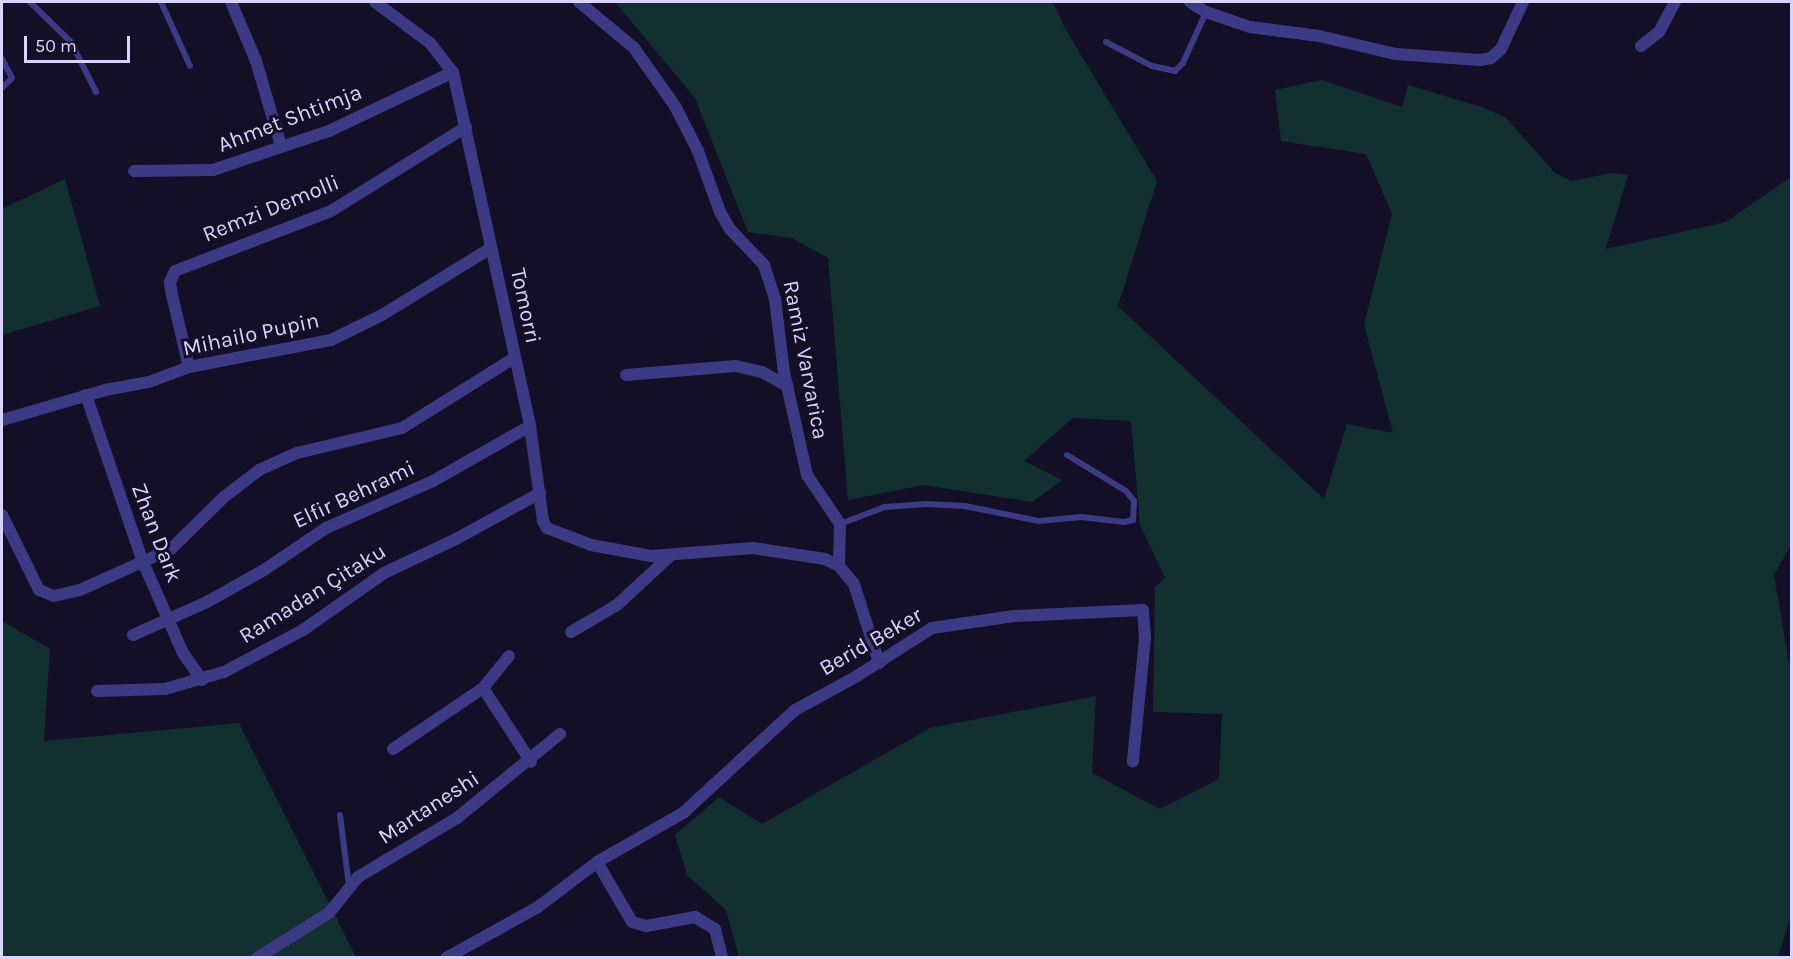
<!DOCTYPE html>
<meta charset="utf-8">
<style>
body{margin:0}
#map{position:relative;width:1793px;height:959px;overflow:hidden;background:#130f26;font-family:Karla,sans-serif}
div>[style]{position:absolute}
.green>*{inset:0;background:#12302f}
.lane>*{height:6px;margin:-3px;padding:0 3px;transform-origin:3px;border-radius:3px;background:#3d3a85}
.street>*{height:12px;margin:-6px;padding:0 6px;transform-origin:6px;border-radius:6px;background:#3d3a85}
span{translate:-50% -50%;white-space:nowrap;text-align:center;line-height:1.15;-webkit-text-stroke:6px #130f26;paint-order:stroke}
.street-label{font-size:22px;color:#d9d4ff}
.frame{position:absolute;inset:0;border:3px solid #d9d4ff;pointer-events:none}
.scale{position:absolute;left:24px;top:36px;width:106px;height:27px;box-sizing:border-box;border:3px solid #d9d4ff;border-top:0;padding-left:8px;font-size:18px;line-height:21px;white-space:nowrap;color:#d9d4ff;-webkit-text-stroke:4px #130f26;paint-order:stroke}
</style>
<div id="map">
<div class="green">
<div style="clip-path:polygon(615px 2px,1053px 2px,1066px 30px,1157px 181px,1118px 306px,1324px 499px,1347px 424px,1393px 433px,1364px 325px,1392px 214px,1366px 154px,1281px 141px,1275px 90px,1322px 80px,1402px 107px,1408px 85px,1485px 108px,1506px 118px,1555px 173px,1571px 181px,1612px 173px,1628px 175px,1606px 249px,1726px 222px,1791px 177px,1792px 543px,1774px 575px,1791px 675px,1792px 912px,1778px 957px,739px 957px,726px 910px,687px 875px,675px 835px,719px 797px,762px 824px,930px 728px,1096px 696px,1092px 773px,1160px 809px,1219px 779px,1222px 714px,1153px 712px,1155px 587px,1165px 578px,1140px 525px,1131px 421px,1073px 418px,1024px 461px,1062px 480px,1032px 502px,923px 485px,848px 500px,828px 258px,792px 238px,748px 232px,695px 98px)"></div>
<div style="clip-path:polygon(65px 179px,100px 306px,2px 335px,2px 209px)"></div>
<div style="clip-path:polygon(2px 621px,50px 649px,44px 741px,239px 723px,356px 957px,2px 957px)"></div>
</div>
<div class="lane">
<div style="left:30px;top:2px;width:57px;rotate:44.3deg"></div>
<div style="left:71px;top:42px;width:56px;rotate:63.4deg"></div>
<div style="left:161px;top:2px;width:70px;rotate:65.6deg"></div>
<div style="left:1106px;top:42px;width:52px;rotate:27.6deg"></div>
<div style="left:1152px;top:66px;width:24px;rotate:12deg"></div>
<div style="left:1175px;top:71px;width:11px;rotate:-45deg"></div>
<div style="left:1183px;top:63px;width:56px;rotate:-65.7deg"></div>
<div style="left:2px;top:59px;width:21px;rotate:62deg"></div>
<div style="left:12px;top:78px;width:14px;rotate:135deg"></div>
<div style="left:840px;top:524px;width:48px;rotate:-20.7deg"></div>
<div style="left:885px;top:507px;width:41px;rotate:-4.2deg"></div>
<div style="left:926px;top:504px;width:39px;rotate:3deg"></div>
<div style="left:965px;top:506px;width:76px;rotate:11.5deg"></div>
<div style="left:1039px;top:521px;width:42px;rotate:-5.4deg"></div>
<div style="left:1081px;top:517px;width:43px;rotate:6.6deg"></div>
<div style="left:1124px;top:522px;width:9px;rotate:-13deg"></div>
<div style="left:1133px;top:520px;width:19px;rotate:-87deg"></div>
<div style="left:1134px;top:501px;width:13px;rotate:-129deg"></div>
<div style="left:1126px;top:491px;width:69px;rotate:-148.6deg"></div>
<div style="left:340px;top:815px;width:72px;rotate:82.8deg"></div>
</div>
<div class="street">
<div style="left:231px;top:2px;width:64px;rotate:67deg"></div>
<div style="left:256px;top:61px;width:89px;rotate:73.6deg"></div>
<div style="left:375px;top:2px;width:69px;rotate:36.7deg"></div>
<div style="left:430px;top:43px;width:37px;rotate:52deg"></div>
<div style="left:453px;top:72px;width:362px;rotate:77.7deg"></div>
<div style="left:530px;top:426px;width:96px;rotate:82.2deg"></div>
<div style="left:543px;top:521px;width:8px;rotate:60deg"></div>
<div style="left:547px;top:528px;width:47px;rotate:21.1deg"></div>
<div style="left:591px;top:545px;width:61px;rotate:10.4deg"></div>
<div style="left:651px;top:556px;width:102px;rotate:-4.5deg"></div>
<div style="left:753px;top:548px;width:73px;rotate:8.7deg"></div>
<div style="left:825px;top:559px;width:16px;rotate:27deg"></div>
<div style="left:839px;top:566px;width:23px;rotate:50deg"></div>
<div style="left:854px;top:584px;width:83px;rotate:72.4deg"></div>
<div style="left:579px;top:2px;width:72px;rotate:39.9deg"></div>
<div style="left:634px;top:48px;width:71px;rotate:54.7deg"></div>
<div style="left:675px;top:106px;width:51px;rotate:62.9deg"></div>
<div style="left:698px;top:151px;width:65px;rotate:70.2deg"></div>
<div style="left:720px;top:212px;width:20px;rotate:60deg"></div>
<div style="left:730px;top:229px;width:50px;rotate:46.6deg"></div>
<div style="left:764px;top:265px;width:36px;rotate:72deg"></div>
<div style="left:775px;top:299px;width:74px;rotate:83deg"></div>
<div style="left:784px;top:372px;width:106px;rotate:77.4deg"></div>
<div style="left:807px;top:475px;width:59px;rotate:56deg"></div>
<div style="left:840px;top:524px;width:42px;rotate:91.4deg"></div>
<div style="left:1190px;top:2px;width:19px;rotate:32deg"></div>
<div style="left:1206px;top:12px;width:46px;rotate:18.8deg"></div>
<div style="left:1250px;top:27px;width:70px;rotate:7.4deg"></div>
<div style="left:1319px;top:36px;width:79px;rotate:13.2deg"></div>
<div style="left:1396px;top:54px;width:84px;rotate:4.1deg"></div>
<div style="left:1480px;top:60px;width:11px;rotate:-10deg"></div>
<div style="left:1491px;top:58px;width:13px;rotate:-42deg"></div>
<div style="left:1501px;top:49px;width:52px;rotate:-64.9deg"></div>
<div style="left:1641px;top:46px;width:23px;rotate:-38deg"></div>
<div style="left:1659px;top:32px;width:34px;rotate:-62deg"></div>
<div style="left:134px;top:171px;width:79px;rotate:-0.7deg"></div>
<div style="left:213px;top:170px;width:122px;rotate:-18.6deg"></div>
<div style="left:329px;top:131px;width:137px;rotate:-25.4deg"></div>
<div style="left:189px;top:367px;width:74px;rotate:-103.3deg"></div>
<div style="left:172px;top:295px;width:13px;rotate:-99deg"></div>
<div style="left:170px;top:282px;width:12px;rotate:-66deg"></div>
<div style="left:175px;top:271px;width:167px;rotate:-21deg"></div>
<div style="left:331px;top:211px;width:159px;rotate:-31.9deg"></div>
<div style="left:626px;top:375px;width:110px;rotate:-4.7deg"></div>
<div style="left:736px;top:366px;width:27px;rotate:13deg"></div>
<div style="left:762px;top:372px;width:29px;rotate:29deg"></div>
<div style="left:86px;top:395px;width:176px;rotate:71.2deg"></div>
<div style="left:143px;top:562px;width:99px;rotate:66.3deg"></div>
<div style="left:183px;top:653px;width:33px;rotate:55deg"></div>
<div style="left:2px;top:420px;width:107px;rotate:-16.2deg"></div>
<div style="left:105px;top:390px;width:45px;rotate:-10.3deg"></div>
<div style="left:149px;top:382px;width:43px;rotate:-20.6deg"></div>
<div style="left:189px;top:367px;width:145px;rotate:-10.8deg"></div>
<div style="left:331px;top:340px;width:57px;rotate:-26.1deg"></div>
<div style="left:382px;top:315px;width:128px;rotate:-31.6deg"></div>
<div style="left:2px;top:515px;width:84px;rotate:63.7deg"></div>
<div style="left:39px;top:590px;width:16px;rotate:22deg"></div>
<div style="left:54px;top:596px;width:27px;rotate:-13deg"></div>
<div style="left:80px;top:590px;width:100px;rotate:-24.3deg"></div>
<div style="left:171px;top:549px;width:74px;rotate:-44.5deg"></div>
<div style="left:224px;top:497px;width:44px;rotate:-37.6deg"></div>
<div style="left:259px;top:470px;width:42px;rotate:-24.1deg"></div>
<div style="left:297px;top:453px;width:108px;rotate:-13.4deg"></div>
<div style="left:402px;top:428px;width:132px;rotate:-32deg"></div>
<div style="left:571px;top:632px;width:53px;rotate:-30.4deg"></div>
<div style="left:617px;top:605px;width:72px;rotate:-42.8deg"></div>
<div style="left:133px;top:635px;width:81px;rotate:-24deg"></div>
<div style="left:207px;top:602px;width:65px;rotate:-29.3deg"></div>
<div style="left:264px;top:570px;width:75px;rotate:-34.1deg"></div>
<div style="left:326px;top:528px;width:117px;rotate:-23.7deg"></div>
<div style="left:433px;top:481px;width:112px;rotate:-29.6deg"></div>
<div style="left:483px;top:688px;width:41px;rotate:-50.9deg"></div>
<div style="left:97px;top:691px;width:68px;rotate:-1.7deg"></div>
<div style="left:165px;top:689px;width:61px;rotate:-16.1deg"></div>
<div style="left:224px;top:672px;width:89px;rotate:-28deg"></div>
<div style="left:303px;top:630px;width:99px;rotate:-35.1deg"></div>
<div style="left:384px;top:573px;width:80px;rotate:-25.3deg"></div>
<div style="left:456px;top:539px;width:96px;rotate:-28.7deg"></div>
<div style="left:393px;top:749px;width:109px;rotate:-34.1deg"></div>
<div style="left:483px;top:688px;width:88px;rotate:57deg"></div>
<div style="left:597px;top:862px;width:69px;rotate:59.7deg"></div>
<div style="left:632px;top:922px;width:15px;rotate:16deg"></div>
<div style="left:646px;top:926px;width:50px;rotate:-10.4deg"></div>
<div style="left:695px;top:917px;width:23px;rotate:31deg"></div>
<div style="left:715px;top:929px;width:30px;rotate:76deg"></div>
<div style="left:257px;top:958px;width:85px;rotate:-32deg"></div>
<div style="left:329px;top:913px;width:46px;rotate:-51.1deg"></div>
<div style="left:358px;top:877px;width:115px;rotate:-30.8deg"></div>
<div style="left:457px;top:818px;width:133px;rotate:-39.2deg"></div>
<div style="left:446px;top:958px;width:105px;rotate:-29deg"></div>
<div style="left:538px;top:907px;width:74px;rotate:-37.3deg"></div>
<div style="left:597px;top:862px;width:99px;rotate:-29.7deg"></div>
<div style="left:683px;top:813px;width:152px;rotate:-42.6deg"></div>
<div style="left:795px;top:710px;width:71px;rotate:-28.7deg"></div>
<div style="left:857px;top:676px;width:89px;rotate:-32.6deg"></div>
<div style="left:932px;top:628px;width:83px;rotate:-8.3deg"></div>
<div style="left:1014px;top:616px;width:129px;rotate:-2.7deg"></div>
<div style="left:1143px;top:610px;width:28px;rotate:86deg"></div>
<div style="left:1145px;top:638px;width:124px;rotate:95.6deg"></div>
</div>
<div class="street-label">
<span style="left:290px;top:119px;rotate:-21deg">Ahmet Shtimja</span>
<span style="left:271px;top:209px;rotate:-22deg">Remzi Demolli</span>
<span style="left:525px;top:306px;rotate:78deg">Tomorri</span>
<span style="left:251px;top:335px;rotate:-12deg">Mihailo Pupin</span>
<span style="left:805px;top:360px;rotate:79deg">Ramiz Varvarica</span>
<span style="left:354px;top:495px;rotate:-25deg">Elfir Behrami</span>
<span style="left:156px;top:533px;rotate:69deg">Zhan Dark</span>
<span style="left:313px;top:594px;rotate:-32deg">Ramadan Çitaku</span>
<span style="left:871px;top:642px;rotate:-30deg">Berid Beker</span>
<span style="left:429px;top:808px;rotate:-33deg">Martaneshi</span>
</div>
<div class="frame"></div>
<div class="scale">50 m</div>
</div>
